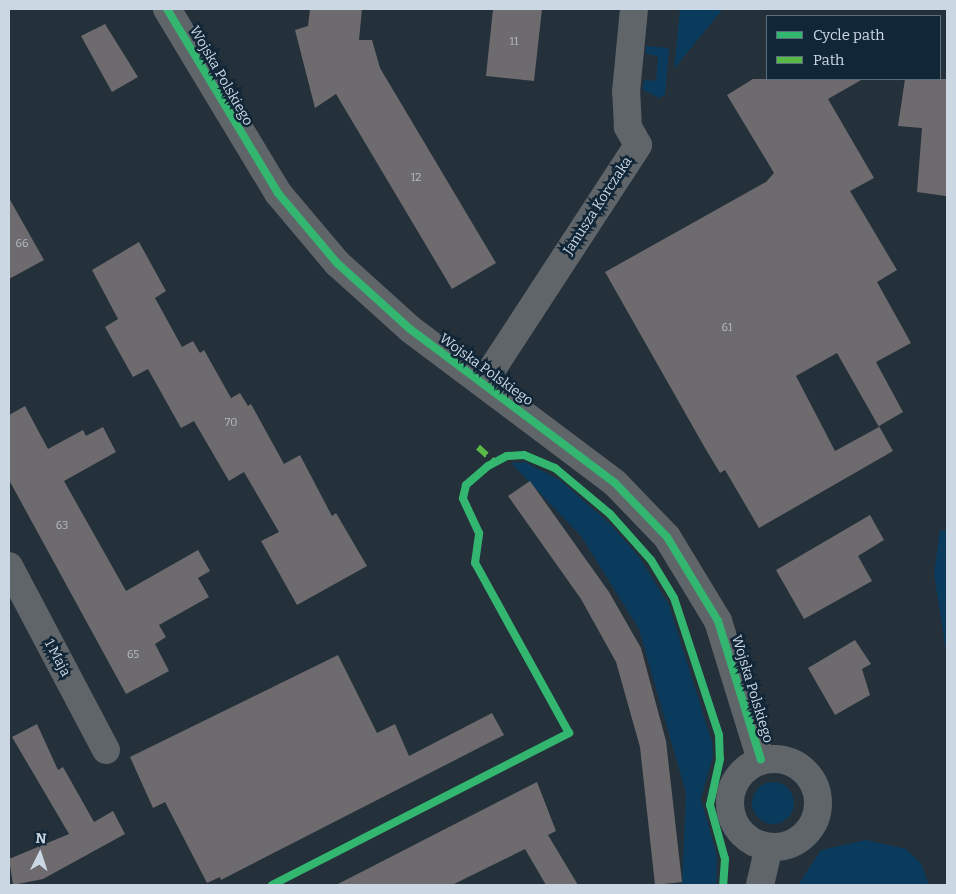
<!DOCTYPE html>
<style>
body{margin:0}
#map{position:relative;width:956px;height:894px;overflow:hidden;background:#24303a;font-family:Bitter,serif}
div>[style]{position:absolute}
.green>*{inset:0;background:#0b3b5c}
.round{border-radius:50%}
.building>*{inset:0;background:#6d6b6e}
.minor>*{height:28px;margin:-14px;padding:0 14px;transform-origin:14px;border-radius:14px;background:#60656a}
.minor>.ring{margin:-14px;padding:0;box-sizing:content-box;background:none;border:28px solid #60656a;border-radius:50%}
.quiet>*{height:6px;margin-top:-3px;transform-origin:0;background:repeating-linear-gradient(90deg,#58b947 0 12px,transparent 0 18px)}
.cycleway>*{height:8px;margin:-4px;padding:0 4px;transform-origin:4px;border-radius:4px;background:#33b770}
span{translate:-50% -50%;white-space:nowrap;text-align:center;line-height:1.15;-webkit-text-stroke:5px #112738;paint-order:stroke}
.number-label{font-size:11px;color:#b4bdc6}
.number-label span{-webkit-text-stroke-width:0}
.street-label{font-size:14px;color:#cbd8e4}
.frame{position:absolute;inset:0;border:10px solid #cbd8e4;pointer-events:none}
.legend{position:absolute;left:766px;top:15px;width:175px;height:65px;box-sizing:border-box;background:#112738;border:1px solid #5b6e7d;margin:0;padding:6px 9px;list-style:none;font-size:15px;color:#cbd8e4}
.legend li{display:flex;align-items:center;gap:10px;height:25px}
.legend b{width:25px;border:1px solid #5b6e7d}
.north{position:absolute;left:15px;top:829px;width:50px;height:50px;-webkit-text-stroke:4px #112738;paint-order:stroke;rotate:4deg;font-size:14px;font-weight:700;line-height:20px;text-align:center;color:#cbd8e4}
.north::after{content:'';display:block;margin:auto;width:18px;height:22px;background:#cbd8e4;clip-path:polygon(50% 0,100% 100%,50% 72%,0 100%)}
</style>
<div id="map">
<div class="green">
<div style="clip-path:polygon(680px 9px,723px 9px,674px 69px)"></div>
<div style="clip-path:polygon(646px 46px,669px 48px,665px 95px,659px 98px,643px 90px,644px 80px,656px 81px,658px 56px,646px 54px)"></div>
<div style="clip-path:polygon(525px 462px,560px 480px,610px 524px,640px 558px,669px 605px,712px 742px,713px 756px,701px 799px,717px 856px,716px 885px,682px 885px,686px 793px,639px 629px,581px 536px,511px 463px)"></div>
<div style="clip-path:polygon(940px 530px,947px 531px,947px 657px,934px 574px)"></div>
<div class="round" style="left:752px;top:782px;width:42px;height:42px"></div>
<div style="clip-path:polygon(866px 840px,906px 849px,921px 863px,929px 885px,798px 885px,821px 850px)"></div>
</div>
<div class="building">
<div style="clip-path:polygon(310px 9px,362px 9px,359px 40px,372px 40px,380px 68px,496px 263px,452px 289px,336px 94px,315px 108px,295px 30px,308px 26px)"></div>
<div style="clip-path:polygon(493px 9px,542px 9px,534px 81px,486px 76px)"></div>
<div style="clip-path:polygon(105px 24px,138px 77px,112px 92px,81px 36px)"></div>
<div style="clip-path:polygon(evenodd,753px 79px,863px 79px,828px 99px,874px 178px,850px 191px,897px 270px,877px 282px,911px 343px,876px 362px,903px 412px,879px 426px,893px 451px,759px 528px,725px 470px,720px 473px,705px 448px,605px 272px,766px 182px,774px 173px,727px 95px,753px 79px,837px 353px,879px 427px,835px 451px,796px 376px,837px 353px)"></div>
<div style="clip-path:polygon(905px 79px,947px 79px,946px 196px,917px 192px,922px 128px,898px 126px)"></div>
<div style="clip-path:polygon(9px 198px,44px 260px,9px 279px)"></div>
<div style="clip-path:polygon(139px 242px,166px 291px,155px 298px,182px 347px,193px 341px,200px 353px,204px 350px,231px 398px,240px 393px,248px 406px,251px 404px,284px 464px,300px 455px,332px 516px,336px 513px,367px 566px,297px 605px,261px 541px,279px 532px,244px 472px,229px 481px,194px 421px,181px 428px,148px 369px,133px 377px,105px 327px,118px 319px,92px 270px)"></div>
<div style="clip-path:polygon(25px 406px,48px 449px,83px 430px,86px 436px,103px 427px,116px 452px,64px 481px,126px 591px,198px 550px,210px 571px,198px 578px,209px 597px,159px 625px,166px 637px,155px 644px,169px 671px,126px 694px,9px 480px,9px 415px)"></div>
<div style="clip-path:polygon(530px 481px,609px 592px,641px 648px,666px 741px,682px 882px,655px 885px,640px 747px,616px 662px,581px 599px,508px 496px)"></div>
<div style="clip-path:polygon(870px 515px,884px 540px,858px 556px,872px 581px,804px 619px,776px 570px)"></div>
<div style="clip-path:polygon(855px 640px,871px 664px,862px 669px,870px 695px,835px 715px,808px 668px)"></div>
<div style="clip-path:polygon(338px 655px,377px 733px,395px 724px,409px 756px,492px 713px,504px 735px,221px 880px,220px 877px,207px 883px,165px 802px,153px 808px,130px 757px)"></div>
<div style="clip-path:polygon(37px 724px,58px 770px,63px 767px,94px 822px,113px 811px,125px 834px,43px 879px,13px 885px,9px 859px,69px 834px,12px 737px)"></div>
<div style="clip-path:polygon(537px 782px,556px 831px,548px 835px,578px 885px,546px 885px,525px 849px,452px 885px,336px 885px)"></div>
</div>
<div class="minor">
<div style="left:167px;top:9px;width:215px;rotate:58.9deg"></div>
<div style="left:278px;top:193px;width:92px;rotate:49.9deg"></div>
<div style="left:337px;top:263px;width:98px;rotate:42.1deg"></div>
<div style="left:410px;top:329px;width:256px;rotate:36.9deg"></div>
<div style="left:615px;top:483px;width:75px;rotate:46.1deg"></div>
<div style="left:667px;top:537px;width:98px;rotate:58.7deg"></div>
<div style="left:718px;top:621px;width:145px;rotate:72.8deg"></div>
<div style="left:483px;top:383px;width:284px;rotate:-56.9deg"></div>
<div style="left:638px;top:145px;width:21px;rotate:-119deg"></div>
<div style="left:628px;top:127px;width:35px;rotate:-93deg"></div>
<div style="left:626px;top:92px;width:83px;rotate:-84.5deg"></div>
<div style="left:9px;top:566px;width:208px;rotate:62.2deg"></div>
<div class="ring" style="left:730px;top:759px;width:60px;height:60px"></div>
<div style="left:760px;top:885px;width:39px;rotate:-77deg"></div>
</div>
<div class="quiet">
<div style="left:478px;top:447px;width:22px;rotate:43deg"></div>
</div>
<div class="cycleway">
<div style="left:167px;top:9px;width:215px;rotate:58.9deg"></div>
<div style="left:278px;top:193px;width:92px;rotate:49.9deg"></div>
<div style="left:337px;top:263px;width:98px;rotate:42.1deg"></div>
<div style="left:410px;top:329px;width:256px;rotate:36.9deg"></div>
<div style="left:615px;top:483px;width:75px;rotate:46.1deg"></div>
<div style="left:667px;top:537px;width:98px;rotate:58.7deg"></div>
<div style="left:718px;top:621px;width:145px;rotate:72.8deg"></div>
<div style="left:272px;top:885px;width:334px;rotate:-27.1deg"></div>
<div style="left:569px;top:733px;width:194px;rotate:-118.9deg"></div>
<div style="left:475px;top:563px;width:30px;rotate:-82deg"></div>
<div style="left:479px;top:533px;width:38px;rotate:-115deg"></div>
<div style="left:463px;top:498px;width:13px;rotate:-77deg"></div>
<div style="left:466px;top:485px;width:29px;rotate:-41deg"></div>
<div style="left:488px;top:466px;width:21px;rotate:-28deg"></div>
<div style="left:507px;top:456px;width:17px;rotate:-3deg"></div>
<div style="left:524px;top:455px;width:34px;rotate:23deg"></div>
<div style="left:555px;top:468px;width:72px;rotate:39.9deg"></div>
<div style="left:610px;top:514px;width:62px;rotate:48.3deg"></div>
<div style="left:651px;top:560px;width:44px;rotate:58.8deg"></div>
<div style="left:674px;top:598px;width:144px;rotate:71.8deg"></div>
<div style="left:719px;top:735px;width:24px;rotate:88deg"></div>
<div style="left:720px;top:759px;width:47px;rotate:102.3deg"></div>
<div style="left:710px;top:805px;width:56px;rotate:74.5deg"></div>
<div style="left:725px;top:859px;width:26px;rotate:94deg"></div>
</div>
<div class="number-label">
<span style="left:514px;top:42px">11</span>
<span style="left:416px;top:178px">12</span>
<span style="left:22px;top:244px">66</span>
<span style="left:727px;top:328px">61</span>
<span style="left:231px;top:423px">70</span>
<span style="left:62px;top:526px">63</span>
<span style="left:133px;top:655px">65</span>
</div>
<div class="street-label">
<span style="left:221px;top:76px;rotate:60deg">Wojska Polskiego</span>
<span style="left:598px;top:206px;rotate:-57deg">Janusza Korczaka</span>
<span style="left:486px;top:370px;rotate:36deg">Wojska Polskiego</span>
<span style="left:57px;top:658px;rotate:62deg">1 Maja</span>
<span style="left:752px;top:689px;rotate:73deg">Wojska Polskiego</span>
</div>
<div class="frame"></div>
<ul class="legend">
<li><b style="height:6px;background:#33b770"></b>Cycle path</li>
<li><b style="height:6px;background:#58b947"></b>Path</li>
</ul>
<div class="north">N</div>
</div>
